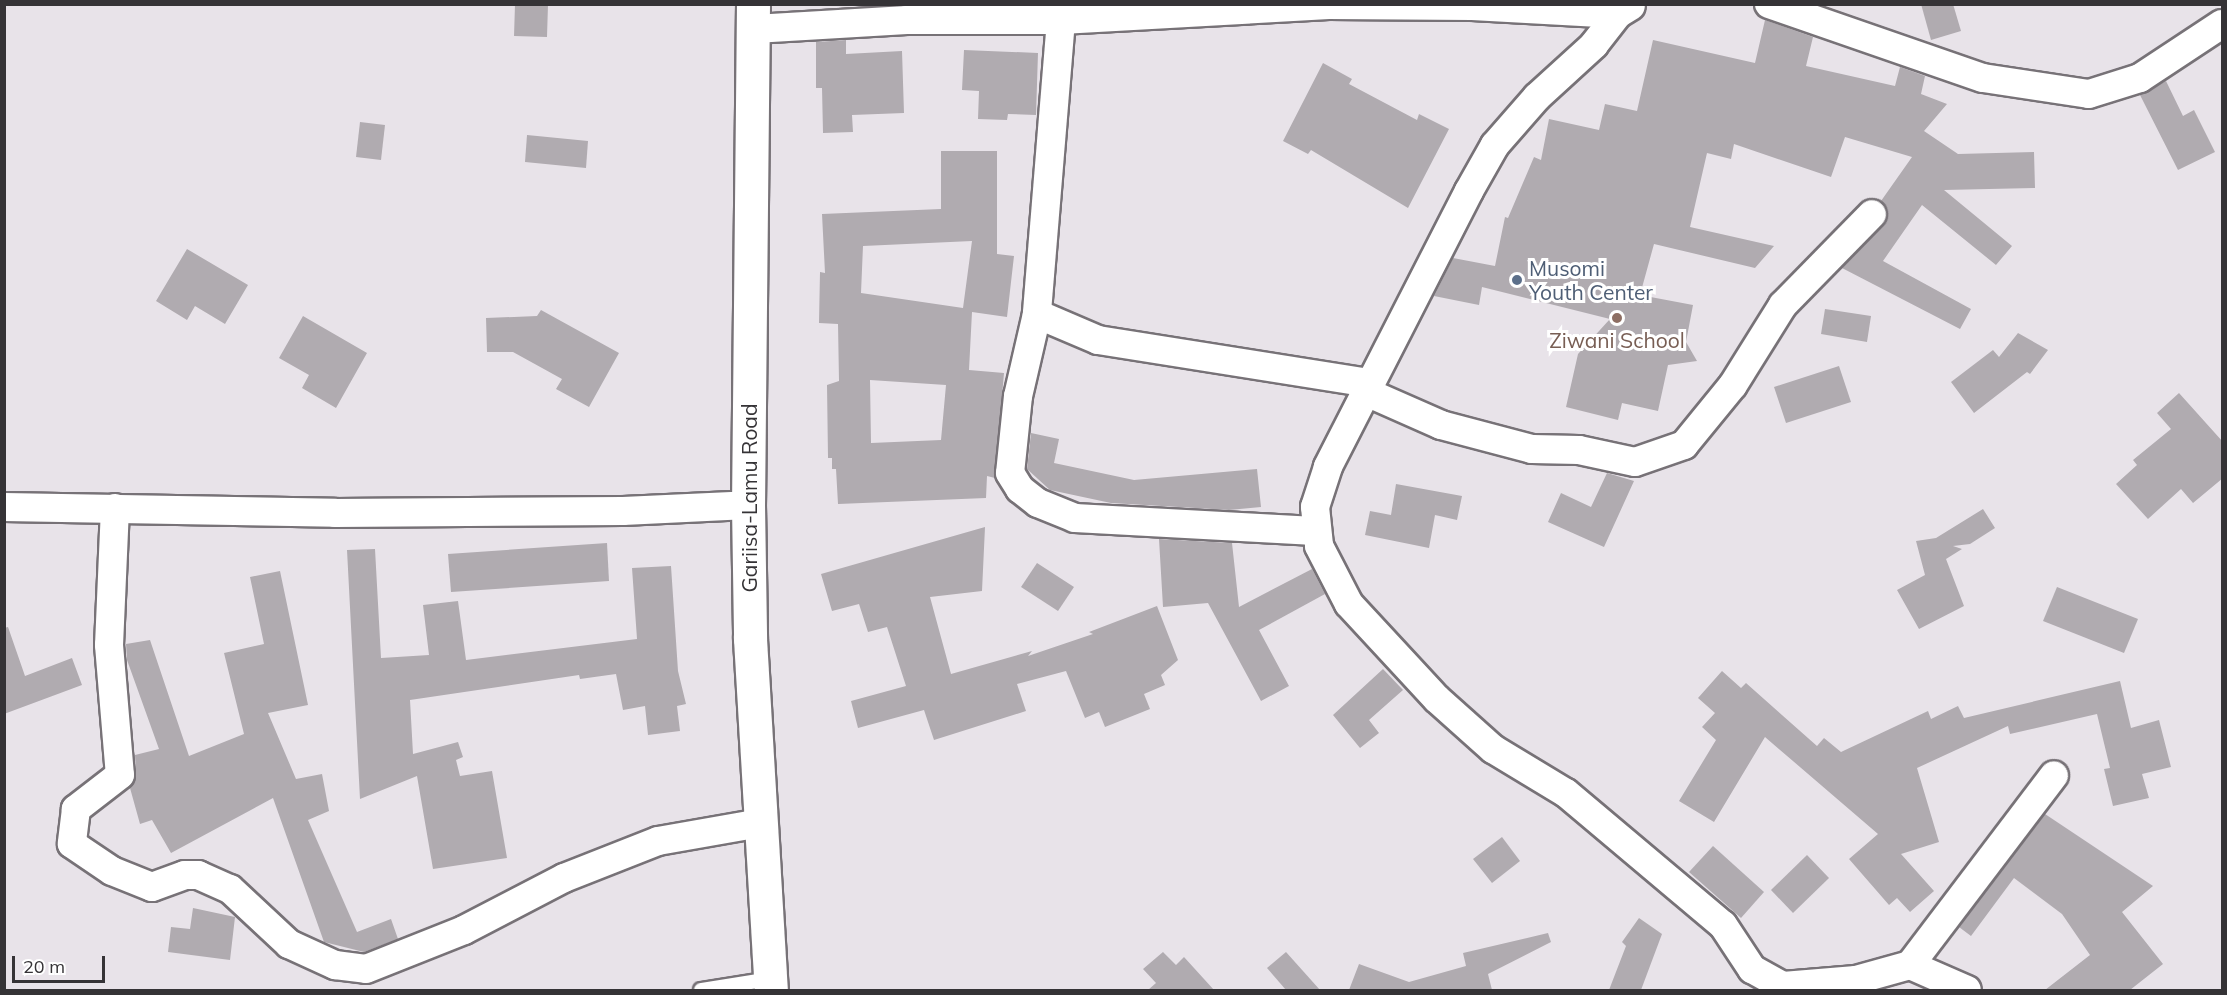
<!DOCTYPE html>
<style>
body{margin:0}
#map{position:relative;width:2227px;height:995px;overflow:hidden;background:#e8e3e9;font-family:Mulish,sans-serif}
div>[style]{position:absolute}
.building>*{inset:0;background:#b0abb0}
.roads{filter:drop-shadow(2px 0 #777277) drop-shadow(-2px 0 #777277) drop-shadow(0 2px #777277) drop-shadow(0 -2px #777277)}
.service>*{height:14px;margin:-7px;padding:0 7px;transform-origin:7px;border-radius:7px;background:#fff}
.minor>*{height:28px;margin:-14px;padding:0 14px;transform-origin:14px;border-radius:14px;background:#fff}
.tertiary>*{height:33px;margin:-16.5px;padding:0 16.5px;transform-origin:16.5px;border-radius:16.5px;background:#fff}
.dots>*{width:16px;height:16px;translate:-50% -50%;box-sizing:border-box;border:3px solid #fff;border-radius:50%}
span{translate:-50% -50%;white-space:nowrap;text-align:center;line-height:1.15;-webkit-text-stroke:6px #fff;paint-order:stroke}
.service-label{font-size:21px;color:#4e5e75}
.left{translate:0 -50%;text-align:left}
.education-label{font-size:21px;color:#785e54}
.street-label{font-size:21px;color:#353336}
.frame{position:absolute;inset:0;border:6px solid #353336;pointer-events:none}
.scale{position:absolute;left:12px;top:956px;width:93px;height:27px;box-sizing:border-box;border:3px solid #353336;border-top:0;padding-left:8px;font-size:18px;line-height:21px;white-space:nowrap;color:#353336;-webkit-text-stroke:4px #fff;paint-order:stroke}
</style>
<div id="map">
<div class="building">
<div style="clip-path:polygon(515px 4px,548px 4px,547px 37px,514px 36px)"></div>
<div style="clip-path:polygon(1921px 4px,1953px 4px,1961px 31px,1931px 40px)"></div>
<div style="clip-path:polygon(1765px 20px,1813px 37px,1806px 66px,1895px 86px,1900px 67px,1925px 76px,1921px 94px,1947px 104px,1924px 131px,1958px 154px,2034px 152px,2035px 188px,1944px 190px,2012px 246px,1996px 265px,1922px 205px,1883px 261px,1971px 309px,1960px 329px,1842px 268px,1884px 225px,1888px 210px,1881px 201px,1912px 157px,1845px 137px,1831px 177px,1734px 144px,1731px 159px,1707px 153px,1690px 227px,1774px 246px,1755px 268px,1654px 244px,1640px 295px,1693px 305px,1686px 342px,1697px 361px,1668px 365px,1658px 411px,1622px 403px,1618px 420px,1566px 407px,1578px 354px,1610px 319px,1482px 287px,1479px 305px,1434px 296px,1453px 258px,1495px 266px,1505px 217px,1508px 218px,1534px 157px,1541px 160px,1549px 119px,1599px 130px,1605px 104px,1637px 111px,1653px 40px,1755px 63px)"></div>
<div style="clip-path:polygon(846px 40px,846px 54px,902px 51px,904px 113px,852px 115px,853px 132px,823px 133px,822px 88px,816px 88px,816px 42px)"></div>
<div style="clip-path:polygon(964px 50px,1038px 53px,1036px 115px,1008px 114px,1007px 120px,978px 119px,979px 91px,962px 90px)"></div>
<div style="clip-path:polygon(1323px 63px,1352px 79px,1349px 84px,1417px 120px,1419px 114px,1449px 129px,1408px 208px,1311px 150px,1308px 154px,1283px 141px)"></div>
<div style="clip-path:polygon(2166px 81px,2183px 116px,2194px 110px,2215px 152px,2178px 170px,2140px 95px)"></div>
<div style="clip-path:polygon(360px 122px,385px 125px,381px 160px,356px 157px)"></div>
<div style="clip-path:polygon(527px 135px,588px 141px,586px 168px,525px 162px)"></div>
<div style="clip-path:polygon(evenodd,941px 151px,997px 151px,997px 254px,1014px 256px,1007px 317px,972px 312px,969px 370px,1004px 373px,995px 478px,987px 476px,986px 498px,838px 504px,836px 469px,832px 469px,832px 458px,828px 458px,827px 385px,839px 381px,838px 324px,819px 323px,820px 272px,825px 273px,822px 214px,941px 209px,941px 151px,972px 241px,963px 308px,861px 293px,863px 246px,972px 241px,941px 151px,870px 380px,946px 385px,941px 440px,871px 443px,870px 380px)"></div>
<div style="clip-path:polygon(187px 249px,248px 285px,225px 324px,195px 306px,187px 320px,156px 301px)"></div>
<div style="clip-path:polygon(1825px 309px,1871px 316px,1867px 342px,1821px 334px)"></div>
<div style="clip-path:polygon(541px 310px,619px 353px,589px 407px,556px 389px,562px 379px,513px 352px,487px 352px,486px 318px,537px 316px)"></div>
<div style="clip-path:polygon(303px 316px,367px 353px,336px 408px,302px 388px,309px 375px,279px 358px)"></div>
<div style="clip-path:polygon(2018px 333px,2048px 350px,2030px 374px,2027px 372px,1974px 413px,1951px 382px,1993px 350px,1999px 357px)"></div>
<div style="clip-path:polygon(1839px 366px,1851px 402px,1786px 423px,1774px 387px)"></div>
<div style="clip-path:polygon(2179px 393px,2223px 442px,2223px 478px,2193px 503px,2181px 489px,2148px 519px,2116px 484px,2137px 465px,2133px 460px,2171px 429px,2157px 413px)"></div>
<div style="clip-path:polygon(1031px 433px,1059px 439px,1054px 463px,1134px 480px,1257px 469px,1261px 507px,1229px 510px,1111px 503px,1050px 490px,1027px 469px)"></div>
<div style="clip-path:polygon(1607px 473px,1634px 481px,1604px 547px,1548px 522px,1561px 493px,1591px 507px)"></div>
<div style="clip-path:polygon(1396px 484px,1462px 496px,1457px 520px,1435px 515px,1429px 548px,1365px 535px,1370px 511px,1391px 515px)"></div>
<div style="clip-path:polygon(1983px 509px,1995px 528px,1970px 544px,1953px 546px,1962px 549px,1946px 559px,1964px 606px,1919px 629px,1897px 590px,1925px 575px,1916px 541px,1936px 538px)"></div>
<div style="clip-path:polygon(985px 527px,982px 591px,930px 597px,951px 674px,1032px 651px,1028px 656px,1093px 634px,1089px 632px,1157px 606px,1178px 660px,1161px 675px,1165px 685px,1144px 694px,1150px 709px,1105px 727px,1099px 712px,1085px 718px,1066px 671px,1017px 684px,1026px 711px,934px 740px,924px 710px,858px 728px,851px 701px,906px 686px,887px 627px,868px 632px,859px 604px,832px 611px,821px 574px)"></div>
<div style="clip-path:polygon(1159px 539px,1232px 543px,1239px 607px,1312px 569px,1325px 594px,1259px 630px,1289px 686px,1261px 701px,1208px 603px,1163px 607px)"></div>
<div style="clip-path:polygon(607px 543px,609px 581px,451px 592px,448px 554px)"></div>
<div style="clip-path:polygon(375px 549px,381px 658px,429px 655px,423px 605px,458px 601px,466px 660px,637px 639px,632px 568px,671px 566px,678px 671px,686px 704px,677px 706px,680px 731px,648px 735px,645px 706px,623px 710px,616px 674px,580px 679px,579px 675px,410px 700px,413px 754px,458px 742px,463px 757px,456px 760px,460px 776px,492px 771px,507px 858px,433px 869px,417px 776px,360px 799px,347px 550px)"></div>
<div style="clip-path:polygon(1037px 563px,1074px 587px,1058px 611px,1021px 587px)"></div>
<div style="clip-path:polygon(280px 571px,308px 705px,268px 713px,296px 779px,322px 774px,329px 811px,308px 820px,357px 932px,391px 919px,398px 939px,364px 952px,324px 942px,273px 798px,171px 853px,152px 820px,140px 824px,130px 788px,136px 774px,135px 755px,159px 749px,127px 660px,126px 644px,150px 640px,189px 756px,244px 734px,224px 653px,264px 644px,250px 577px)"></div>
<div style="clip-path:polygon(2057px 587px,2138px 619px,2124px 653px,2043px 621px)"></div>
<div style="clip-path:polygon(8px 627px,25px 676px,72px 658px,82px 685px,4px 714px,4px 628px)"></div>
<div style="clip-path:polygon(1383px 669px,1403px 690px,1369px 720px,1379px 733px,1360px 748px,1333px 715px)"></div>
<div style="clip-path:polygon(1722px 671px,1741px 688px,1746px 683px,1817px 746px,1824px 738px,1841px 752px,1928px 711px,1931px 719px,1958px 706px,1964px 718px,2120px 681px,2131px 728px,2159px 720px,2171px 767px,2142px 774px,2149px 798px,2113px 806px,2104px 769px,2110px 768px,2097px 714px,2010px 734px,2008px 726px,1917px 768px,1939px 842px,1901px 854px,1934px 891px,1910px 912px,1897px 898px,1889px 905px,1849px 859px,1878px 834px,1765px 737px,1714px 822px,1679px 801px,1716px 740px,1702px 727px,1715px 713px,1698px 698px)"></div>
<div style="clip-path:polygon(2045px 814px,2153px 886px,2122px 912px,2163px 964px,2130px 990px,2045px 990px,2090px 955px,2062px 914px,2014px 878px,1971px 936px,1959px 927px)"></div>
<div style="clip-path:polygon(1502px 837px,1520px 861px,1492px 883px,1473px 859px)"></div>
<div style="clip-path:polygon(1713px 846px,1764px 892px,1741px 918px,1689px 872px)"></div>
<div style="clip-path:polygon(1807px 855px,1829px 878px,1793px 913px,1771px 890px)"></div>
<div style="clip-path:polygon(193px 908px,235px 917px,230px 960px,168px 952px,171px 927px,190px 929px)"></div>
<div style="clip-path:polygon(1639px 918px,1662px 934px,1641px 990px,1609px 990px,1626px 946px,1622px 942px)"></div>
<div style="clip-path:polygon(1548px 933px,1551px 942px,1488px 974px,1492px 990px,1349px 990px,1359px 964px,1409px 982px,1466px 966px,1463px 953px)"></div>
<div style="clip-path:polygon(1163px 952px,1176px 965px,1184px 957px,1214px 990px,1148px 990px,1156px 983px,1143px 969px)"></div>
<div style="clip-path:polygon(1286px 952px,1320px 990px,1286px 990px,1267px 968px)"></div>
</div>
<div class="roads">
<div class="service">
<div style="left:701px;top:990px;width:70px;rotate:-9.1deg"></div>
</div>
<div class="minor">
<div style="left:1769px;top:4px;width:226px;rotate:19.1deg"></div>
<div style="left:1983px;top:78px;width:107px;rotate:8.6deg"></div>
<div style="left:2089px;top:94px;width:53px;rotate:-17.4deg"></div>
<div style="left:2140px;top:78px;width:98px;rotate:-33.4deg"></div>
<div style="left:1618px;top:14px;width:39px;rotate:128deg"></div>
<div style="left:1594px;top:45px;width:77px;rotate:137.6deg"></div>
<div style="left:1537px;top:97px;width:64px;rotate:131.2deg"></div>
<div style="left:1495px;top:145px;width:53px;rotate:119.5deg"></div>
<div style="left:1469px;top:191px;width:310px;rotate:117.1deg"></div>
<div style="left:1328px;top:467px;width:42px;rotate:108deg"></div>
<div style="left:1315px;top:507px;width:39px;rotate:84deg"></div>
<div style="left:1319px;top:546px;width:65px;rotate:62.7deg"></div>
<div style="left:1349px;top:604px;width:129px;rotate:47.2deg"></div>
<div style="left:1437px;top:699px;width:75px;rotate:41.8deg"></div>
<div style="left:1493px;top:749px;width:85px;rotate:31.1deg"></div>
<div style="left:1566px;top:793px;width:205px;rotate:40.1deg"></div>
<div style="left:1723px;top:925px;width:53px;rotate:56.6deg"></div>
<div style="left:1752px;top:969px;width:35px;rotate:29deg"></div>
<div style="left:1783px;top:986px;width:73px;rotate:-4.7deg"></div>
<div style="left:1856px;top:980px;width:56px;rotate:-15.5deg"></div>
<div style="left:1910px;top:965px;width:62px;rotate:23.7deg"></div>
<div style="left:1061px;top:20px;width:295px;rotate:94.7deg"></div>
<div style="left:1037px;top:314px;width:66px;rotate:23.1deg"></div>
<div style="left:1098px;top:340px;width:273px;rotate:9deg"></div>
<div style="left:754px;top:29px;width:153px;rotate:-3.4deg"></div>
<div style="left:907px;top:20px;width:154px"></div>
<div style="left:1061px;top:20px;width:268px;rotate:-3.2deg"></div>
<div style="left:1329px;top:5px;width:143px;rotate:0.4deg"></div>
<div style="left:1472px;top:6px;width:146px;rotate:3.1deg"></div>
<div style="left:1618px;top:14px;width:15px;rotate:-32deg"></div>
<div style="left:1037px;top:314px;width:84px;rotate:103deg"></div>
<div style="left:1018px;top:396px;width:77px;rotate:95.9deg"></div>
<div style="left:1010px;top:473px;width:19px;rotate:58deg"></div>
<div style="left:1020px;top:489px;width:23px;rotate:38deg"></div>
<div style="left:1038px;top:503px;width:40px;rotate:22deg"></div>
<div style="left:1075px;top:518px;width:240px;rotate:3.1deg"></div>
<div style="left:1364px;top:391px;width:84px;rotate:23.8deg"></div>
<div style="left:1441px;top:425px;width:94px;rotate:14.8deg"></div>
<div style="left:1532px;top:449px;width:47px;rotate:1.2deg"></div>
<div style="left:1579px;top:450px;width:57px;rotate:12.1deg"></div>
<div style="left:1635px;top:462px;width:52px;rotate:-19.1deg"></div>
<div style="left:1684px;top:445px;width:77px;rotate:-50.8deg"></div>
<div style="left:1733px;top:385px;width:94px;rotate:-58deg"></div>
<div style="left:1783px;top:305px;width:127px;rotate:-45.6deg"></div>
<div style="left:4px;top:507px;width:331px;rotate:1deg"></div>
<div style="left:335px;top:513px;width:288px;rotate:-0.4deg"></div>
<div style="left:623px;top:511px;width:125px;rotate:-2.7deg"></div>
<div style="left:115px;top:508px;width:137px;rotate:92.5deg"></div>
<div style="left:109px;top:645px;width:130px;rotate:85.2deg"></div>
<div style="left:120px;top:775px;width:56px;rotate:142.3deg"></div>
<div style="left:76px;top:809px;width:35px;rotate:97deg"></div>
<div style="left:72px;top:844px;width:48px;rotate:34deg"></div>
<div style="left:112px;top:871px;width:43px;rotate:21.8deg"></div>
<div style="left:152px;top:887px;width:35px;rotate:-20deg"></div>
<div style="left:185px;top:875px;width:13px"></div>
<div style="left:198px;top:875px;width:35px;rotate:24deg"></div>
<div style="left:230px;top:889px;width:81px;rotate:43deg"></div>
<div style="left:289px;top:944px;width:51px;rotate:24.5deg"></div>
<div style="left:335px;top:965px;width:31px;rotate:7deg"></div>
<div style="left:366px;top:969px;width:105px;rotate:-21.7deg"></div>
<div style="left:464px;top:930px;width:113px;rotate:-27.5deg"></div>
<div style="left:564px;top:878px;width:101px;rotate:-21.5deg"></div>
<div style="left:658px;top:841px;width:104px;rotate:-10deg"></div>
<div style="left:1910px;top:965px;width:238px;rotate:-52.8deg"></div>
</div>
<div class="tertiary">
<div style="left:753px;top:4px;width:501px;rotate:90.57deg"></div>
<div style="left:748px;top:505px;width:134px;rotate:89.1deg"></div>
<div style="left:750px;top:639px;width:352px;rotate:86.6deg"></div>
</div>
</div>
<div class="dots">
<div style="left:1517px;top:280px;background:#5c6f8a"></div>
<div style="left:1617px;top:318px;background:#8d6e63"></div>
</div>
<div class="service-label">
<span class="left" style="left:1529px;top:280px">Musomi<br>Youth Center</span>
</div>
<div class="education-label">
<span style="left:1617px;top:340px">Ziwani School</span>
</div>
<div class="street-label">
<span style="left:749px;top:498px;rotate:-90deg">Gariisa-Lamu Road</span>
</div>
<div class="frame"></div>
<div class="scale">20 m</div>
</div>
